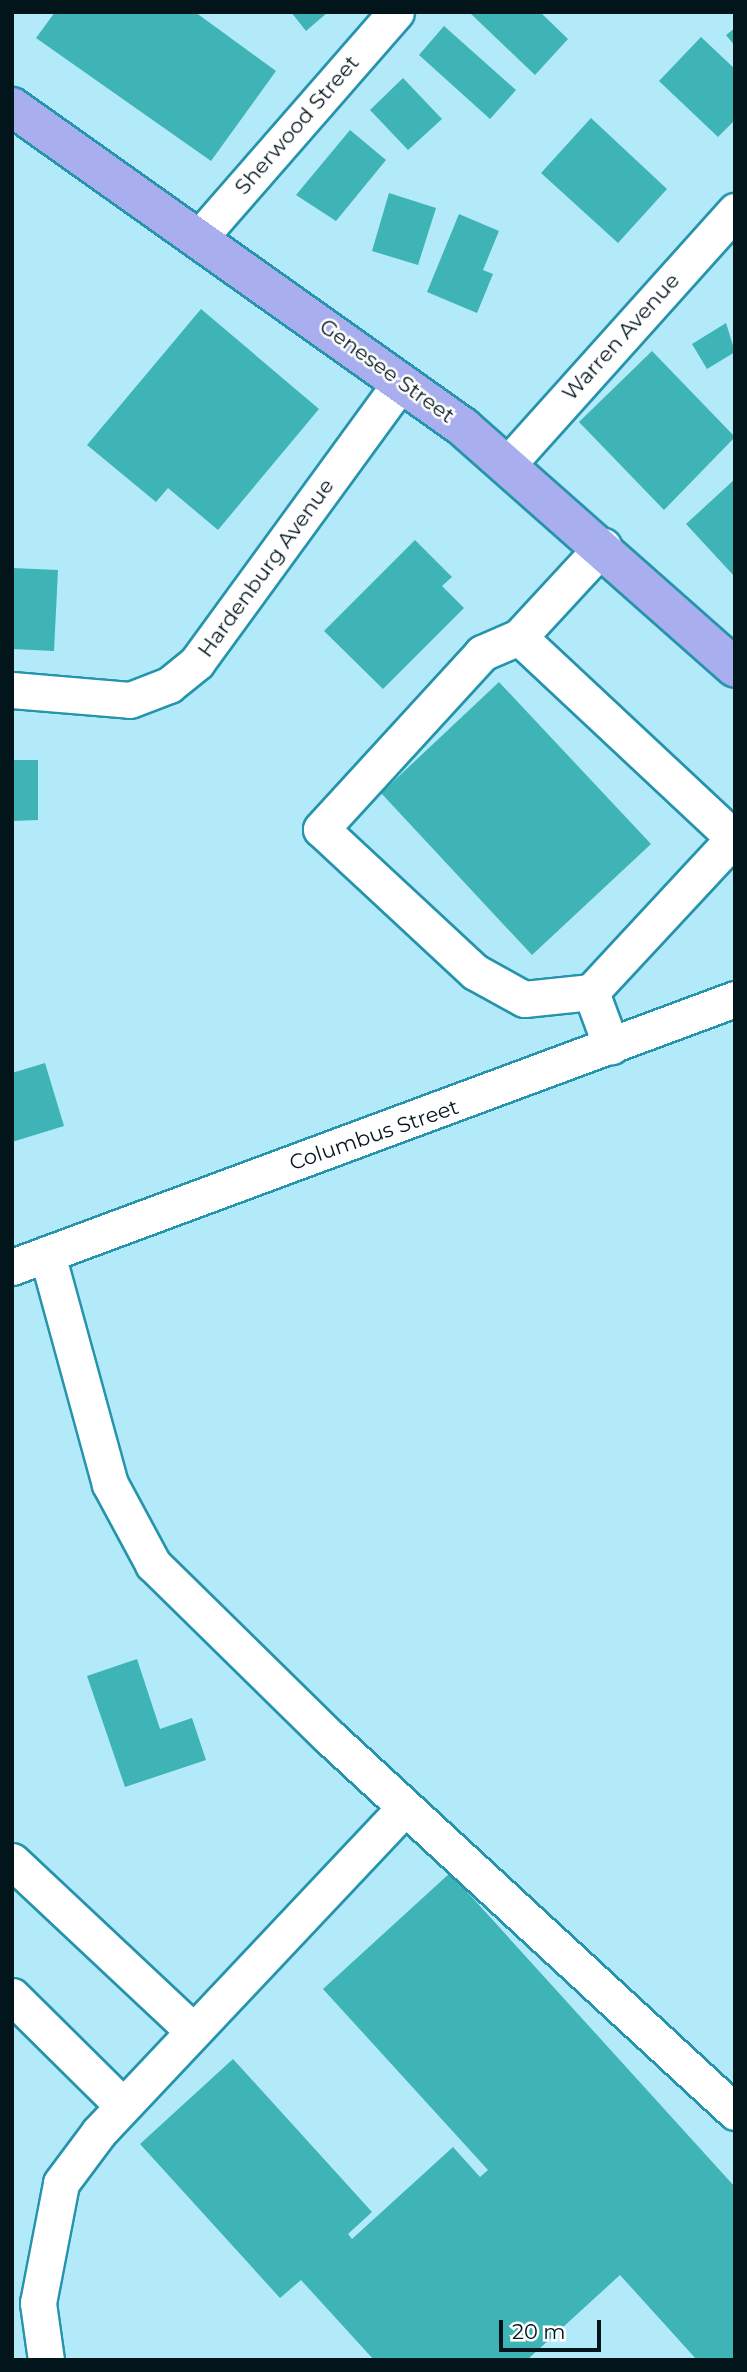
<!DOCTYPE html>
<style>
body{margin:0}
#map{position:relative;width:747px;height:2372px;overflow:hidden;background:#b2eaf9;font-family:Montserrat,sans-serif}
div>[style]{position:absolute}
.building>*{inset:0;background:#3eb4b6}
.roads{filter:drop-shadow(2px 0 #2594ac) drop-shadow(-2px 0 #2594ac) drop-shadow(0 2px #2594ac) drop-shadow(0 -2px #2594ac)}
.minor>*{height:35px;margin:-17.5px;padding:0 17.5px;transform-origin:17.5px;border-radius:17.5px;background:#fff}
.major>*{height:38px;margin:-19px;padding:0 19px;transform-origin:19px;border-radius:19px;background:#a9afee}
span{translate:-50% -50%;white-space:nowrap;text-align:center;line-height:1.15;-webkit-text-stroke:5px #fff;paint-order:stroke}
.street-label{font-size:21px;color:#01151a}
.frame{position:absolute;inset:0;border:14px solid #01151a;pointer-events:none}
.scale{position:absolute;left:499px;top:2320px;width:102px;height:32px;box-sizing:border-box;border:4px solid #01151a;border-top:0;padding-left:9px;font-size:21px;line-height:24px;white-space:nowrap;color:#01151a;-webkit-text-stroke:5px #fff;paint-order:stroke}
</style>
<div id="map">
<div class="building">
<div style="clip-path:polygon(55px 12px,195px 12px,276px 71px,211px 161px,36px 38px)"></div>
<div style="clip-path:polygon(291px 12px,328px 12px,306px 31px)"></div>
<div style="clip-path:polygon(469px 12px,540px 12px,568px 39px,535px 75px)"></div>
<div style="clip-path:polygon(444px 26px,516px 90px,490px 119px,419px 55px)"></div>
<div style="clip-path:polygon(735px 28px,735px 46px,726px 35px)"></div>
<div style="clip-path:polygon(701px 37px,735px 69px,735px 120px,718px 137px,659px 81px)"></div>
<div style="clip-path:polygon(403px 78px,442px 119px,408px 150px,370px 110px)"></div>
<div style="clip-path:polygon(591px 118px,667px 189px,618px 243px,541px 173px)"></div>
<div style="clip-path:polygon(350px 130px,386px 160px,336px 221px,296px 195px)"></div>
<div style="clip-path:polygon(389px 193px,436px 208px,418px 265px,372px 251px)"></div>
<div style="clip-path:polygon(459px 214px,499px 231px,483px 270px,493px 274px,477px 313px,427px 292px)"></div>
<div style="clip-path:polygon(201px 309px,319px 409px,218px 530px,168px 488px,156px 502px,87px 445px)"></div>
<div style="clip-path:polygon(726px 323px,735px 352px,707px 369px,692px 344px)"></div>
<div style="clip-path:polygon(652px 351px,735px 437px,664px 510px,579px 422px)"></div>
<div style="clip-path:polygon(735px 479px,735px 577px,686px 524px)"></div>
<div style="clip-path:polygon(415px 540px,452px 577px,442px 586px,464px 608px,383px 689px,324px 631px)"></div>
<div style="clip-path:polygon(12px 568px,58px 570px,54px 651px,12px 649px)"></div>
<div style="clip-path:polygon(499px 682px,651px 844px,532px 955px,381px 793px)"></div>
<div style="clip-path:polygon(12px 760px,38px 760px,38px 820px,12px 821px)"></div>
<div style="clip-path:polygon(45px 1063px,64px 1126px,12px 1142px,12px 1073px)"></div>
<div style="clip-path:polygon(137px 1659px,160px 1729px,192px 1718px,206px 1760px,125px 1787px,87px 1676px)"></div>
<div style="clip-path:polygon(450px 1873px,735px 2187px,735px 2360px,697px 2360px,620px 2275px,527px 2360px,374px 2360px,301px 2280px,280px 2298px,140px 2144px,233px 2059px,372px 2212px,348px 2234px,352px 2239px,453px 2147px,480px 2177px,488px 2170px,323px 1989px)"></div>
</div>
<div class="roads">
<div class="minor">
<div style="left:198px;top:239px;width:301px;rotate:-48.9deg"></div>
<div style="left:508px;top:464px;width:340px;rotate:-48.1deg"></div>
<div style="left:519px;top:637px;width:294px;rotate:43.1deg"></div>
<div style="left:734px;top:838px;width:210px;rotate:132.9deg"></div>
<div style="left:591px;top:992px;width:67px;rotate:174deg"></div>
<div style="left:524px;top:999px;width:56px;rotate:-151.1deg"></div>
<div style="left:475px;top:972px;width:210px;rotate:-137.1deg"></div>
<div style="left:321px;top:829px;width:239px;rotate:-47.5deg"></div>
<div style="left:482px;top:653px;width:40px;rotate:-23.4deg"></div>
<div style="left:519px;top:637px;width:124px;rotate:-47.3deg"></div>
<div style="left:12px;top:690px;width:118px;rotate:4.8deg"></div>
<div style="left:130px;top:700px;width:42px;rotate:-21deg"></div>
<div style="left:169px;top:685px;width:36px;rotate:-39deg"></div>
<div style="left:197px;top:662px;width:346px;rotate:-53.9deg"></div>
<div style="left:591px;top:992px;width:58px;rotate:69.7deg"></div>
<div style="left:47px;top:1254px;width:238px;rotate:74.7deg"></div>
<div style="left:110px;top:1484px;width:91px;rotate:61.7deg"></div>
<div style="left:153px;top:1564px;width:243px;rotate:44.5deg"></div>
<div style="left:326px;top:1734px;width:557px;rotate:42.74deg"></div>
<div style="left:12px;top:1267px;width:771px;rotate:-20.34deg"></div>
<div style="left:12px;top:1861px;width:247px;rotate:43.2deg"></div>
<div style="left:12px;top:1996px;width:156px;rotate:44.7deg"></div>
<div style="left:46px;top:2360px;width:58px;rotate:-98deg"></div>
<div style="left:38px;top:2303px;width:122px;rotate:-79.1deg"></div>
<div style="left:61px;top:2183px;width:64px;rotate:-53.3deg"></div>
<div style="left:99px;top:2132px;width:446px;rotate:-46.7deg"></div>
</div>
<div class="major">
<div style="left:12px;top:107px;width:553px;rotate:35.36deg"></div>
<div style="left:463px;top:427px;width:363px;rotate:41.5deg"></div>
</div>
</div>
<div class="street-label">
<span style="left:297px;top:125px;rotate:-49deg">Sherwood Street</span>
<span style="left:621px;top:337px;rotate:-48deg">Warren Avenue</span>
<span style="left:387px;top:371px;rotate:36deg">Genesee Street</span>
<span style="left:266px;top:568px;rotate:-54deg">Hardenburg Avenue</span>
<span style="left:374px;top:1135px;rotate:-19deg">Columbus Street</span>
</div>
<div class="frame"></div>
<div class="scale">20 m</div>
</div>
